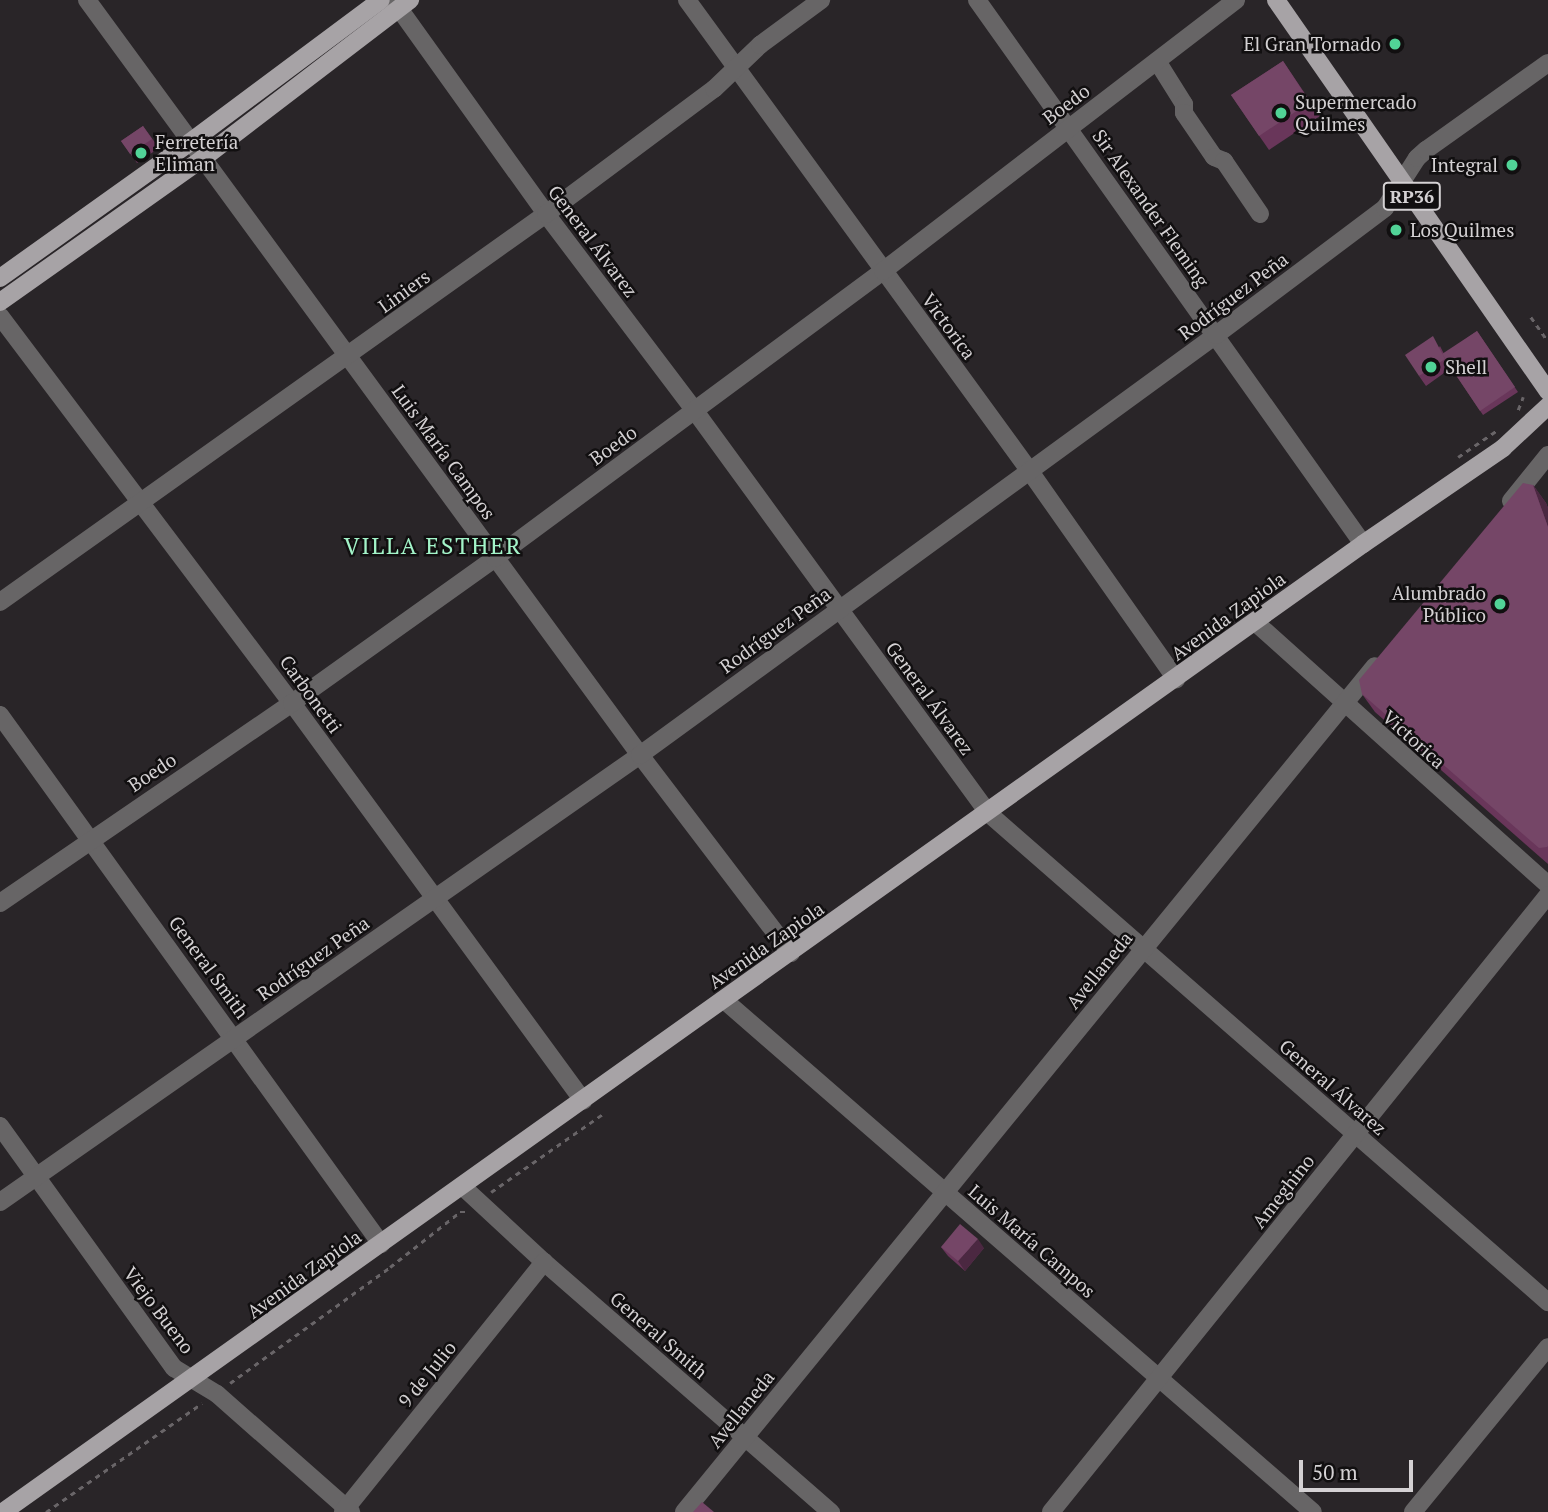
<!DOCTYPE html>
<meta charset="utf-8">
<style>
body{margin:0}
#map{position:relative;width:1548px;height:1512px;overflow:hidden;background:#292528;font-family:"PT Serif",serif}
div>[style]{position:absolute}
.path>*{height:2.5px;margin-top:-1.25px;transform-origin:0;background:repeating-linear-gradient(90deg,#696568 0 5px,transparent 0 10px)}
.minor>*{height:18px;margin:-9px;padding:0 9px;transform-origin:9px;border-radius:9px;background:#676566}
.major>*{height:18px;margin:-9px;padding:0 9px;transform-origin:9px;border-radius:9px;background:#a7a3a6}
.wall>*{inset:0;background:#69365a}
.shaded-wall>*{inset:0;background:#4b2841}
.building>*{inset:0;background:#754667}
.dots>*{width:19px;height:19px;translate:-50% -50%;box-sizing:border-box;border:4px solid #110f10;border-radius:50%}
span{translate:-50% -50%;white-space:nowrap;text-align:center;line-height:1.15;-webkit-text-stroke:5px #110f10;paint-order:stroke}
.shield-label span{padding:2px 5px;background:#110f10;border:2px solid;border-radius:5px;-webkit-text-stroke-width:0}
.shield-label{font-size:18px;color:#d4d1d3;font-weight:700}
.poi-label{font-size:19px;color:#d4d1d3}
.right{translate:-100% -50%;text-align:right}
.left{translate:0 -50%;text-align:left}
.street-label{font-size:19px;color:#d4d1d3}
.quarter-label{font-size:23px;color:#a3f4c9;letter-spacing:2px}
.scale{position:absolute;left:1299px;top:1460px;width:114px;height:32px;box-sizing:border-box;border:4px solid #d4d1d3;border-top:0;padding-left:9px;font-size:21px;line-height:24px;white-space:nowrap;color:#d4d1d3;-webkit-text-stroke:5px #110f10;paint-order:stroke}
</style>
<div id="map">
<div class="path">
<div style="left:1531px;top:317px;width:29px;rotate:55deg"></div>
<div style="left:1518px;top:410px;width:14px;rotate:-69deg"></div>
<div style="left:1458px;top:457px;width:46px;rotate:-34.4deg"></div>
<div style="left:491px;top:1192px;width:136px;rotate:-34.9deg"></div>
<div style="left:230px;top:1383px;width:198px;rotate:-35.9deg"></div>
<div style="left:390px;top:1267px;width:89px;rotate:-38.2deg"></div>
<div style="left:460px;top:1212px;width:7px"></div>
<div style="left:46px;top:1512px;width:190px;rotate:-34.9deg"></div>
</div>
<div class="minor">
<div style="left:87px;top:0;width:936px;rotate:53.78deg"></div>
<div style="left:640px;top:755px;width:249px;rotate:52.7deg"></div>
<div style="left:393px;top:0;width:263px;rotate:54.4deg"></div>
<div style="left:546px;top:214px;width:247px;rotate:52.9deg"></div>
<div style="left:695px;top:411px;width:496px;rotate:53.9deg"></div>
<div style="left:987px;top:812px;width:745px;rotate:41.14deg"></div>
<div style="left:687px;top:0;width:581px;rotate:53.96deg"></div>
<div style="left:1029px;top:470px;width:256px;rotate:54.9deg"></div>
<div style="left:977px;top:0;width:667px;rotate:54.64deg"></div>
<div style="left:1157px;top:61px;width:51px;rotate:57.9deg"></div>
<div style="left:1184px;top:104px;width:9px;rotate:90deg"></div>
<div style="left:1184px;top:113px;width:53px;rotate:55.7deg"></div>
<div style="left:1214px;top:157px;width:11px;rotate:22deg"></div>
<div style="left:1224px;top:161px;width:64px;rotate:55.8deg"></div>
<div style="left:0;top:316px;width:485px;rotate:53deg"></div>
<div style="left:292px;top:703px;width:493px;rotate:53.8deg"></div>
<div style="left:1511px;top:501px;width:59px;rotate:-51.2deg"></div>
<div style="left:0;top:602px;width:670px;rotate:-35.4deg"></div>
<div style="left:546px;top:214px;width:209px;rotate:-36.7deg"></div>
<div style="left:714px;top:89px;width:64px;rotate:-43.7deg"></div>
<div style="left:760px;top:45px;width:76px;rotate:-36.4deg"></div>
<div style="left:1255px;top:622px;width:394px;rotate:41.9deg"></div>
<div style="left:0;top:715px;width:652px;rotate:54.24deg"></div>
<div style="left:0;top:903px;width:354px;rotate:-34.4deg"></div>
<div style="left:292px;top:703px;width:249px;rotate:-35.5deg"></div>
<div style="left:495px;top:558px;width:483px;rotate:-36.5deg"></div>
<div style="left:883px;top:271px;width:445px;rotate:-37.5deg"></div>
<div style="left:724px;top:1000px;width:780px;rotate:41deg"></div>
<div style="left:0;top:1126px;width:298px;rotate:54.3deg"></div>
<div style="left:174px;top:1368px;width:50px;rotate:31.2deg"></div>
<div style="left:217px;top:1394px;width:179px;rotate:41.4deg"></div>
<div style="left:463px;top:1187px;width:110px;rotate:42.8deg"></div>
<div style="left:544px;top:1262px;width:381px;rotate:41.1deg"></div>
<div style="left:0;top:1202px;width:781px;rotate:-34.93deg"></div>
<div style="left:640px;top:755px;width:713px;rotate:-36.1deg"></div>
<div style="left:1216px;top:335px;width:211px;rotate:-36.9deg"></div>
<div style="left:1385px;top:208px;width:59px;rotate:-57.4deg"></div>
<div style="left:1417px;top:158px;width:12px;rotate:-42deg"></div>
<div style="left:1426px;top:150px;width:150px;rotate:-35.5deg"></div>
<div style="left:343px;top:1512px;width:321px;rotate:-51.2deg"></div>
<div style="left:684px;top:1512px;width:1092px;rotate:-50.76deg"></div>
<div style="left:1051px;top:1512px;width:792px;rotate:-51.15deg"></div>
<div style="left:1413px;top:1512px;width:213px;rotate:-50.7deg"></div>
</div>
<div class="major">
<div style="left:1276px;top:0;width:477px;rotate:55.2deg"></div>
<div style="left:0;top:278px;width:232px;rotate:-35.5deg"></div>
<div style="left:189px;top:143px;width:239px;rotate:-36.7deg"></div>
<div style="left:0;top:302px;width:247px;rotate:-35.3deg"></div>
<div style="left:202px;top:159px;width:262px;rotate:-37.4deg"></div>
<div style="left:3px;top:1512px;width:1669px;rotate:-35.44deg"></div>
<div style="left:1363px;top:544px;width:170px;rotate:-34.4deg"></div>
<div style="left:1503px;top:448px;width:62px;rotate:-43deg"></div>
</div>
<div class="wall">
<div style="clip-path:polygon(1283px 61px,1320px 116px,1269px 150px,1231px 95px)"></div>
<div style="clip-path:polygon(143px 126px,159px 148px,137px 163px,121px 141px)"></div>
<div style="clip-path:polygon(1477px 331px,1518px 392px,1483px 415px,1451px 368px,1426px 386px,1419px 376px,1440px 346px,1444px 354px)"></div>
<div style="clip-path:polygon(1533px 485px,1546px 503px,1548px 508px,1548px 864px,1375px 712px,1362px 694px)"></div>
<div style="clip-path:polygon(941px 1247px,984px 1248px,965px 1271px,948px 1256px)"></div>
</div>
<div class="shaded-wall">
<div style="clip-path:polygon(1533px 485px,1546px 503px,1548px 508px,1548px 527px)"></div>
<div style="clip-path:polygon(978px 1239px,984px 1248px,965px 1271px,958px 1261px)"></div>
</div>
<div class="building">
<div style="clip-path:polygon(1283px 61px,1310px 102px,1259px 136px,1231px 95px)"></div>
<div style="clip-path:polygon(143px 126px,152px 139px,130px 154px,121px 141px)"></div>
<div style="clip-path:polygon(1477px 331px,1515px 387px,1480px 411px,1442px 354px)"></div>
<div style="clip-path:polygon(1433px 336px,1445px 359px,1419px 376px,1405px 355px)"></div>
<div style="clip-path:polygon(1523px 483px,1533px 485px,1548px 527px,1548px 846px,1547px 847px,1539px 848px,1362px 694px,1359px 680px)"></div>
<div style="clip-path:polygon(960px 1224px,978px 1239px,958px 1261px,941px 1247px)"></div>
<div style="clip-path:polygon(702px 1502px,714px 1512px,693px 1512px)"></div>
</div>
<div class="dots">
<div style="left:1395px;top:44px;background:#51d397"></div>
<div style="left:1281px;top:113px;background:#51d397"></div>
<div style="left:141px;top:153px;background:#51d397"></div>
<div style="left:1512px;top:165px;background:#51d397"></div>
<div style="left:1396px;top:230px;background:#51d397"></div>
<div style="left:1431px;top:367px;background:#51d397"></div>
<div style="left:1500px;top:604px;background:#51d397"></div>
</div>
<div class="shield-label">
<span style="left:1412px;top:196px">RP36</span>
</div>
<div class="poi-label">
<span class="right" style="left:1381px;top:44px">El Gran Tornado</span>
<span class="left" style="left:1295px;top:113px">Supermercado<br>Quilmes</span>
<span class="left" style="left:155px;top:153px">Ferretería<br>Eliman</span>
<span class="right" style="left:1498px;top:165px">Integral</span>
<span class="left" style="left:1410px;top:230px">Los Quilmes</span>
<span class="left" style="left:1445px;top:367px">Shell</span>
<span class="right" style="left:1486px;top:604px">Alumbrado<br>Público</span>
</div>
<div class="street-label">
<span style="left:1066px;top:104px;rotate:-37deg">Boedo</span>
<span style="left:1151px;top:208px;rotate:55deg">Sir Alexander Fleming</span>
<span style="left:593px;top:241px;rotate:53deg">General Álvarez</span>
<span style="left:404px;top:291px;rotate:-36deg">Liniers</span>
<span style="left:1233px;top:296px;rotate:-37deg">Rodríguez Peña</span>
<span style="left:949px;top:326px;rotate:54deg">Victorica</span>
<span style="left:613px;top:445px;rotate:-36deg">Boedo</span>
<span style="left:444px;top:452px;rotate:54deg">Luis María Campos</span>
<span style="left:1228px;top:616px;rotate:-36deg">Avenida Zapiola</span>
<span style="left:775px;top:630px;rotate:-36deg">Rodríguez Peña</span>
<span style="left:311px;top:694px;rotate:54deg">Carbonetti</span>
<span style="left:930px;top:698px;rotate:54deg">General Álvarez</span>
<span style="left:1414px;top:739px;rotate:42deg">Victorica</span>
<span style="left:152px;top:772px;rotate:-34deg">Boedo</span>
<span style="left:766px;top:945px;rotate:-35deg">Avenida Zapiola</span>
<span style="left:313px;top:958px;rotate:-35deg">Rodríguez Peña</span>
<span style="left:209px;top:967px;rotate:54deg">General Smith</span>
<span style="left:1099px;top:970px;rotate:-51deg">Avellaneda</span>
<span style="left:1333px;top:1087px;rotate:41deg">General Álvarez</span>
<span style="left:1283px;top:1191px;rotate:-52deg">Ameghino</span>
<span style="left:1032px;top:1241px;rotate:41deg">Luis María Campos</span>
<span style="left:304px;top:1274px;rotate:-36deg">Avenida Zapiola</span>
<span style="left:159px;top:1310px;rotate:53deg">Viejo Bueno</span>
<span style="left:659px;top:1335px;rotate:41deg">General Smith</span>
<span style="left:427px;top:1374px;rotate:-51deg">9 de Julio</span>
<span style="left:741px;top:1409px;rotate:-51deg">Avellaneda</span>
</div>
<div class="quarter-label">
<span style="left:433px;top:546px">VILLA ESTHER</span>
</div>
<div class="scale">50 m</div>
</div>
